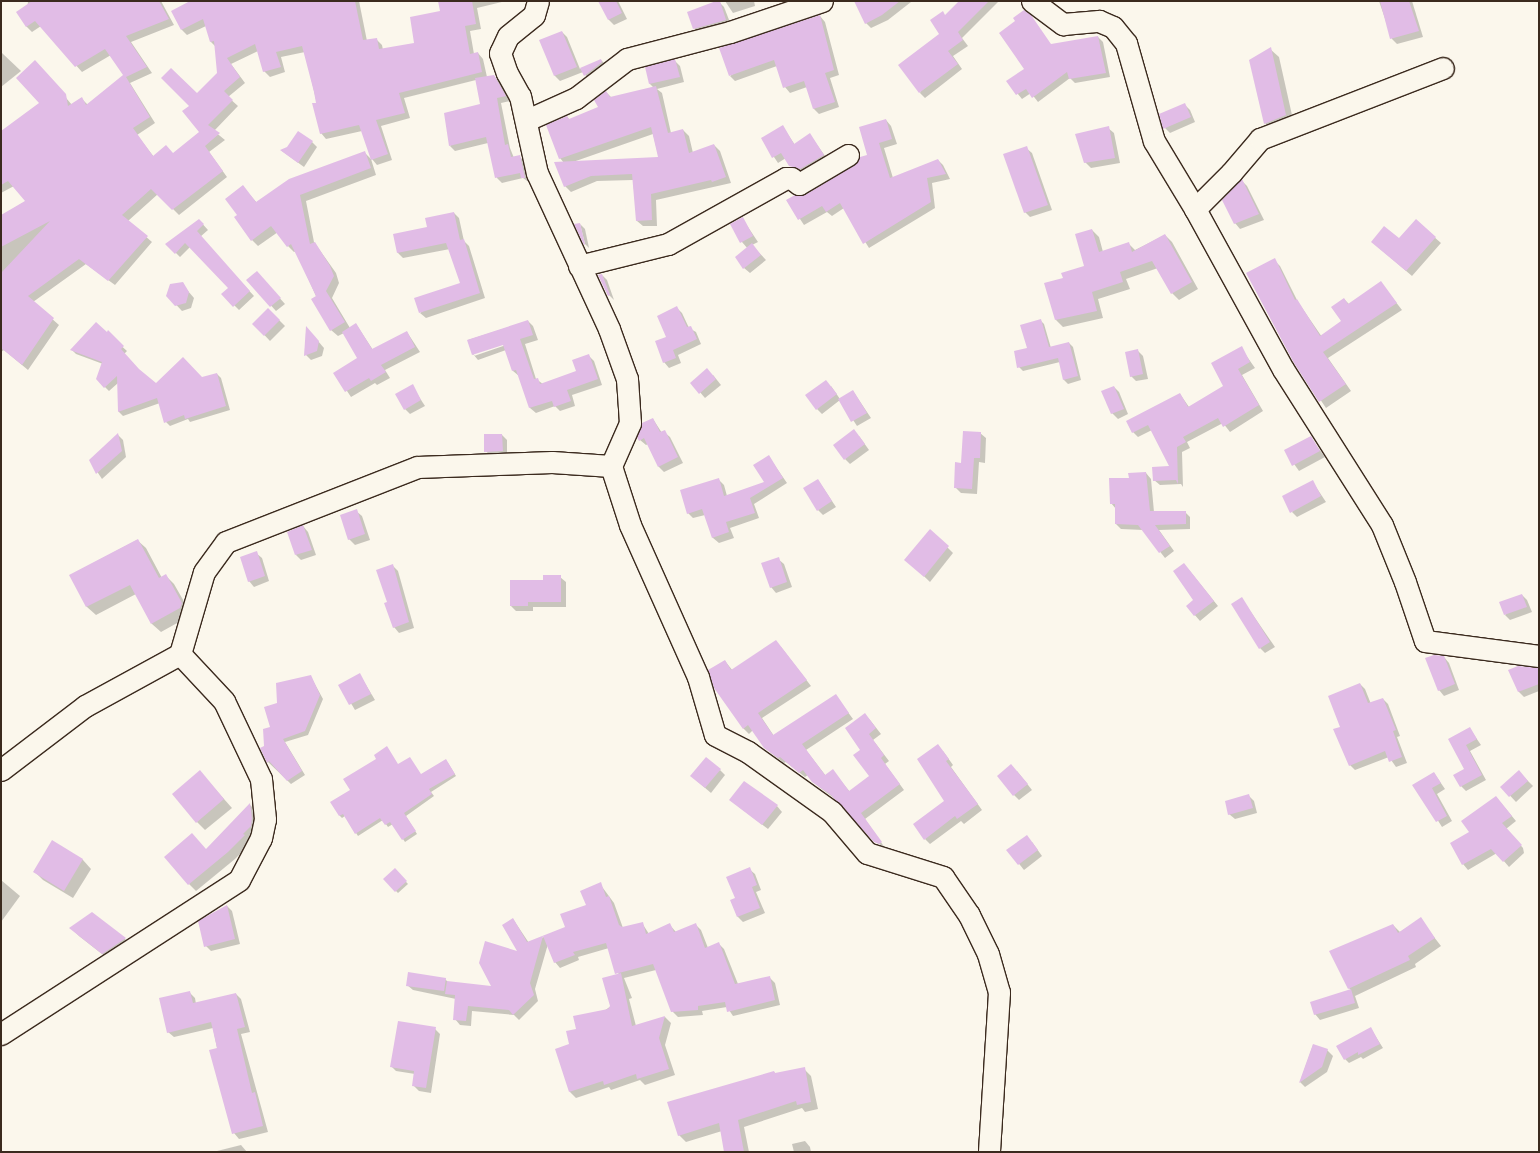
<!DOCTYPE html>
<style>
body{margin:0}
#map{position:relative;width:1540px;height:1153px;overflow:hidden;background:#fbf7ec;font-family:Mali,sans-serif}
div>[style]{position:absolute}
.shadow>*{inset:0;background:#0003}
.building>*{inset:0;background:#e1bce6}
.roads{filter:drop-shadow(1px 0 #3b2a1e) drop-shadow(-1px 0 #3b2a1e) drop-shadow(0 1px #3b2a1e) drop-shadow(0 -1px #3b2a1e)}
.minor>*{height:21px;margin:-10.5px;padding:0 10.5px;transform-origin:10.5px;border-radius:10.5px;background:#fbf7ec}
span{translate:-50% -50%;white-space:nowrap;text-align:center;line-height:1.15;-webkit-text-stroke:5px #fbf7ec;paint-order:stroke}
.frame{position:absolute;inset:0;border:2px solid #3b2a1e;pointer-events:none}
</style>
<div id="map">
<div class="shadow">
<div style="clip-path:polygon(28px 1px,161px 1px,174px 25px,131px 42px,152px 73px,130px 83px,155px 123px,137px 135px,154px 157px,174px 154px,201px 133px,191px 106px,197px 95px,218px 74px,216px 47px,211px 42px,206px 26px,187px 35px,182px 30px,173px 11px,193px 1px,359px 1px,367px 41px,376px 39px,382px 45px,383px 50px,416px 44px,441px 12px,439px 1px,506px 1px,477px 8px,481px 29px,470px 31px,474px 54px,478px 53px,483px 59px,487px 77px,494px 76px,499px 82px,510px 101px,501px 103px,510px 148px,514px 158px,520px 157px,525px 162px,530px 183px,523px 178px,502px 183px,497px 178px,488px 143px,455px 151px,450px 146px,481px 105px,476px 80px,404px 98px,410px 118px,381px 126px,392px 160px,377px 165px,372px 159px,362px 131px,326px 139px,321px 133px,317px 104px,305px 52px,281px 57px,285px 72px,270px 77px,264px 71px,258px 51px,231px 64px,245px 83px,228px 97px,238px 106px,214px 131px,225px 140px,209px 152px,227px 177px,179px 215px,158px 194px,128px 221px,152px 242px,115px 285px,86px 264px,33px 302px,59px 325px,28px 370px,4px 350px,1px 352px,1px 216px,26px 201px,14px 186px,1px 193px,1px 133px,41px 103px,40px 67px,72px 105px,81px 98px,88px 105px,125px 76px,111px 55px,82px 72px,41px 26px,32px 32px,26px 26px)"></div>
<div style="clip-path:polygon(599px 1px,618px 1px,627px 19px,614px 25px,609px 20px)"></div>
<div style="clip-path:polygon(725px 1px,754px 1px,755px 6px,733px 13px)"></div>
<div style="clip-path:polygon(855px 1px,911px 1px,911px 2px,888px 20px,871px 28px,866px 23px)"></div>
<div style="clip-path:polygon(961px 1px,999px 1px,962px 38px,968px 46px,953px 56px,962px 69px,925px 98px,920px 93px,941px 34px)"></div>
<div style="clip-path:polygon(1379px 1px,1412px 1px,1423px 37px,1397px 44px,1392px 39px)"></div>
<div style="clip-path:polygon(719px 2px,724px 7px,731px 25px,699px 33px,694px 28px)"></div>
<div style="clip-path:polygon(820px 16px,825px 22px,839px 75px,830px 78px,839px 107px,819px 114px,814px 109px,807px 87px,790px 93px,785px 87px,777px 66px,735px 81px,730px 76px)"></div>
<div style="clip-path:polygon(562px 32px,567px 37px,580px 69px,601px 60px,606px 65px,590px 81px,583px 72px,560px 81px,555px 76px,541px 41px)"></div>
<div style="clip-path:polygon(1098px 37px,1103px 42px,1110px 77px,1075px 83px,1070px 78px,1038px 102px,1031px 93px,1022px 99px,1008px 82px,1026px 70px,1052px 45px)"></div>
<div style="clip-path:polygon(1270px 49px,1279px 57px,1294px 124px,1273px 132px,1265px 123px)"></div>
<div style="clip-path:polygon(2px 53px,21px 71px,1px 87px,1px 54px)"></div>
<div style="clip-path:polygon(evenodd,675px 61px,680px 66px,684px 82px,657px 89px,662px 93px,671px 133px,683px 130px,689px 136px,693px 153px,714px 145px,720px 151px,731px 183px,656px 200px,657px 226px,643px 226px,637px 221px,633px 180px,597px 181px,571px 192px,565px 186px,564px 163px,560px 158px,567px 117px,570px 120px,600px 108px,606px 92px,612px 98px,654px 88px,650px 84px,647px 68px,675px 61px,653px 134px,659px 158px,573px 162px,653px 134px)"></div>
<div style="clip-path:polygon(1185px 105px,1190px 110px,1195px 122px,1170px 133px,1165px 128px)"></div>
<div style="clip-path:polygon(886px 120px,891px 126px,897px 144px,884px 148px,893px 178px,938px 160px,943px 165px,950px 179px,932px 183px,935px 208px,869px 248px,844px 208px,832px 216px,827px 212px,804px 225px,788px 201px,806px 196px,855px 167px,869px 156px)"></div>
<div style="clip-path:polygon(783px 127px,795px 145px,810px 135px,828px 160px,805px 173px,795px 170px,786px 158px,778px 163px,762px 139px)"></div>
<div style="clip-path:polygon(1108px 128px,1114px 133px,1120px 163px,1091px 168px,1085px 162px)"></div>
<div style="clip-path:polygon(312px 142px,317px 147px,304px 167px,282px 151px)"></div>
<div style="clip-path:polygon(1026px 148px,1032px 153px,1052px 210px,1030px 217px,1025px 212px)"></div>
<div style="clip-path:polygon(365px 153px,371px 159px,376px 175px,306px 201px,314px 242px,336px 273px,339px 283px,332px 298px,350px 328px,356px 324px,373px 350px,407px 332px,420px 352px,385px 370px,390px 378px,377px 385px,375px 383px,351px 397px,335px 373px,359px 358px,344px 333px,338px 336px,331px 330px,296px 251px,294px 252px,288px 246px,278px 232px,258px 246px,252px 240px,239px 216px,243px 187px,257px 203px)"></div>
<div style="clip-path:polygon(1242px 181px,1247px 186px,1264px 220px,1240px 229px,1235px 223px)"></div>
<div style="clip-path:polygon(454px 213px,459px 218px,464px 241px,469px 246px,485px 298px,426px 318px,420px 313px,461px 283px,450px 249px,403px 258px,398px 253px,394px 235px,428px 228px)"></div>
<div style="clip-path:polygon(742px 218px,758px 242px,752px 245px,766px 260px,750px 273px,744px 268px,748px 249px,742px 242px,732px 224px)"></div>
<div style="clip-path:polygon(199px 220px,208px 230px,200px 237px,254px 296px,239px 310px,223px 294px,230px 288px,190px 247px,180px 257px,167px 244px)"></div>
<div style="clip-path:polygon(1416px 221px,1441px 243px,1412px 276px,1378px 247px,1399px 240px)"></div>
<div style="clip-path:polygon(580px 224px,585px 229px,589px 248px,585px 244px)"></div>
<div style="clip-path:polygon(1092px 230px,1099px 237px,1103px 252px,1128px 243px,1135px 250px,1165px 235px,1172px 242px,1198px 289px,1179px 300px,1172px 293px,1158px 268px,1126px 279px,1130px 289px,1098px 299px,1103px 318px,1063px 327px,1056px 320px,1064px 279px,1086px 267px)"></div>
<div style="clip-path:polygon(1274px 260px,1280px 266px,1298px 302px,1322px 337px,1343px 322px,1344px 299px,1350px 305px,1381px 283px,1402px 310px,1328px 358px,1351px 391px,1326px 408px,1295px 362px)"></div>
<div style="clip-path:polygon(602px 275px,607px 280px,614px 300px,609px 295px)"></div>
<div style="clip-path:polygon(262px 278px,285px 304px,276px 311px,248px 280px)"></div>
<div style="clip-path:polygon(182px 284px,194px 298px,191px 308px,182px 311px,168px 296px)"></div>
<div style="clip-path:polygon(677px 308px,682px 313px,689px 328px,696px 332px,701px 344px,678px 355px,681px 363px,669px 368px,664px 362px)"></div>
<div style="clip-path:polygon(268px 309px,285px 326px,270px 341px,254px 324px)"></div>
<div style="clip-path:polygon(1040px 320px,1044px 324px,1051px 348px,1069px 343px,1073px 347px,1081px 380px,1068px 384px,1064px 380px,1060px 362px,1023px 371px,1019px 367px)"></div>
<div style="clip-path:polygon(evenodd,528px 321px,533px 326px,538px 340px,525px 344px,536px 379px,543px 384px,577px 372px,574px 361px,589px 356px,594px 361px,602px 385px,572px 395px,575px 406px,560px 411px,555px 406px,536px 413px,530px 408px,519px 376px,513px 371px,506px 350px,478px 360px,473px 354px,468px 340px,528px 321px,509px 342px,509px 344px,474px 356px,474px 353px,509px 342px)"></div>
<div style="clip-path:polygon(107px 333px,127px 351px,124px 354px,140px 371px,156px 384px,202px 379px,217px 374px,221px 378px,230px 410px,190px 422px,188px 419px,170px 426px,166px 422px,160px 403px,123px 416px,119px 412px,118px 383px,109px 391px,97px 379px,103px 364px,76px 354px,72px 350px)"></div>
<div style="clip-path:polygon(311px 333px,324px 348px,322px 356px,311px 360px,306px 355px)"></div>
<div style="clip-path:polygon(1241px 348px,1255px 368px,1242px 375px,1263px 411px,1230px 432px,1223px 423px,1187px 442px,1190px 448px,1182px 452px,1183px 487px,1181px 484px,1160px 485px,1154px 480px,1171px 467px,1152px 430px,1138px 437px,1133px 432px,1180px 394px,1189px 407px,1225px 387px)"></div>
<div style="clip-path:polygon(1138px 351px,1143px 356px,1148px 379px,1136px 381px,1131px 376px)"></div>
<div style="clip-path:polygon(713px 375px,721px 385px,705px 398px,692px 383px)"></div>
<div style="clip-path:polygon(412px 386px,425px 406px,410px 414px,405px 409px)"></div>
<div style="clip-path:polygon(831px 386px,840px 399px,853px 391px,871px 418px,857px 426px,840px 400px,822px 414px,817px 409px)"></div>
<div style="clip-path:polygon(1114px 387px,1119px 392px,1128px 414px,1118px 419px,1112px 413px)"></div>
<div style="clip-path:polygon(653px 419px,662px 433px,664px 432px,670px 437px,683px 463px,664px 472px,659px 467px,648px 444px,646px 445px,640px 440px)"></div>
<div style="clip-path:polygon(980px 433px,986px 438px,985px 463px,979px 462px,977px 494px,961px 493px,956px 488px,963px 464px)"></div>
<div style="clip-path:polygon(118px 435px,123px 440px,126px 457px,102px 479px,90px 461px)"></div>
<div style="clip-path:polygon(502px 435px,507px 440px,507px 456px,491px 457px,486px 451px)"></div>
<div style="clip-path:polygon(859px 436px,869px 450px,850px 464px,845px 459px)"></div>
<div style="clip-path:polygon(1310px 437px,1325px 457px,1299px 471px,1285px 451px)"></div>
<div style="clip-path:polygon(769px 457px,787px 483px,754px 504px,759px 518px,730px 528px,734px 538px,719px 543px,713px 538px,705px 515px,693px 518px,688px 513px,719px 480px,724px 485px,727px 496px,766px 482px)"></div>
<div style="clip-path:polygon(1146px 473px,1151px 479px,1154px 512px,1185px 512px,1190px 517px,1190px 529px,1159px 530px,1174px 551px,1165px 558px,1143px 530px,1121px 529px,1116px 524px,1116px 509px,1111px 503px,1130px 479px)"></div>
<div style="clip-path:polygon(818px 480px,836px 507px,823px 515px,818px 510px)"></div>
<div style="clip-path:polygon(1312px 481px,1326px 502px,1297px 517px,1292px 512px)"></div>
<div style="clip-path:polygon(356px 511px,362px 516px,370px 540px,355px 545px,349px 539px)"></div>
<div style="clip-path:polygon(303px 526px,308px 532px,316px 555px,301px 560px,296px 555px)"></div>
<div style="clip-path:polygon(930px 530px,953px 553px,930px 582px,906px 559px)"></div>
<div style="clip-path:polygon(137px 540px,146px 548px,162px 578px,166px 576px,174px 584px,190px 612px,188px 617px,161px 632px,152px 624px,136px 594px,96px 615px,87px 607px,71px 575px)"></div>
<div style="clip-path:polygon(256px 553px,262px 558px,269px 581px,254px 587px,249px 581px)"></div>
<div style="clip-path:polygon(778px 559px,784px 564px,792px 587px,776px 593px,771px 587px)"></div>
<div style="clip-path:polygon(393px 566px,398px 571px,414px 628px,399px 633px,394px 627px,389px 603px)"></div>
<div style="clip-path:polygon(1189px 570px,1218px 606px,1200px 621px,1187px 606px,1195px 600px)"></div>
<div style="clip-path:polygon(560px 577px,566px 582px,566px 607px,533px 607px,533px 611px,516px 611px,511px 606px)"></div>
<div style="clip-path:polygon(1522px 595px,1527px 600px,1532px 612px,1510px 620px,1505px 615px)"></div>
<div style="clip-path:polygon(1242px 599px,1275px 647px,1265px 653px,1260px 648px)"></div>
<div style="clip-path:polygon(781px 647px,811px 686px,762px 718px,774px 736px,836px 696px,853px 719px,806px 750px,826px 776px,833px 771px,850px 792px,870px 776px,862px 750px,865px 715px,870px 720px,881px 734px,873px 740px,889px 761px,885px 764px,904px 790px,865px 819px,885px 848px,875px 841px,846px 807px,819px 787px,808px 775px,805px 777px,786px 762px,784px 763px,771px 753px,753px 730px,749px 734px,743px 728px,725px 661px,733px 671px)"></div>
<div style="clip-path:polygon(1444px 657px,1449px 663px,1459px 690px,1444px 696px,1439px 690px)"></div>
<div style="clip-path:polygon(1539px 669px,1539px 691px,1524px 697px,1519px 692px,1510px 671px)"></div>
<div style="clip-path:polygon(360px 675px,375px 700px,355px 710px,340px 685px)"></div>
<div style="clip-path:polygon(311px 677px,323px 699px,308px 735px,285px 742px,305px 775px,291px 784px,268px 762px,272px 728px,278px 704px)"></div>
<div style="clip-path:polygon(1360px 684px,1365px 689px,1371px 704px,1383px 699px,1388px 704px,1400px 736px,1397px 737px,1407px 763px,1396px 767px,1389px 757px,1355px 770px,1350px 765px,1342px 727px)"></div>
<div style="clip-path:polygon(1470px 729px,1481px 745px,1470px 751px,1486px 780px,1466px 791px,1461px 786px,1466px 769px,1450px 740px)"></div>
<div style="clip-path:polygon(943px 751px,953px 765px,951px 767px,982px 810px,964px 824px,961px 821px,930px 844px,925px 839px,946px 801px)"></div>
<div style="clip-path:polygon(448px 763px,456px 776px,431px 792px,434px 796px,406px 816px,417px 834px,405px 842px,393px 824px,388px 827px,383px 820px,358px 836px,345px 816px,342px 818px,340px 816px,332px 802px,399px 766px,421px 776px)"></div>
<div style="clip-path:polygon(720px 770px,725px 775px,711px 793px,697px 781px)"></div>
<div style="clip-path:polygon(1017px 771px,1032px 790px,1019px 800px,1014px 795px)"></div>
<div style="clip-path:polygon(200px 772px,232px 808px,205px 830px,197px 822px)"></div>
<div style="clip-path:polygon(1434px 773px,1445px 789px,1437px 794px,1452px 821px,1442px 827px,1425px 800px)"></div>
<div style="clip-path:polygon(1524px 777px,1533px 786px,1516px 802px,1502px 787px)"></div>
<div style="clip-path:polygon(1249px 796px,1254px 801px,1257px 813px,1235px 819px,1229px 814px)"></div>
<div style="clip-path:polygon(1496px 797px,1516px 821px,1506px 829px,1523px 848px,1524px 853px,1509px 867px,1497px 853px,1468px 870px,1463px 864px,1471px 832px)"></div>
<div style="clip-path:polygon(730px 800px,777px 806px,782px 812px,768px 829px)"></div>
<div style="clip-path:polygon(250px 805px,257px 812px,251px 843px,235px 859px,196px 891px,189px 884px,206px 850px)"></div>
<div style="clip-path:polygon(52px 842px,83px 860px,91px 869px,73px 898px,43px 880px,35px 872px)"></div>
<div style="clip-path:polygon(1032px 842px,1042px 856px,1024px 870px,1008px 850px)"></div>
<div style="clip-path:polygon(749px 869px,755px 874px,761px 890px,756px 892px,765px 913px,743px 922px,738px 917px,731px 901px,737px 898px)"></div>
<div style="clip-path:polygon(395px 870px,408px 884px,398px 893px,385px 880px)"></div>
<div style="clip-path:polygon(1px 880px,20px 896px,1px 922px)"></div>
<div style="clip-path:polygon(600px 884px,614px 903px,623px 928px,642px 923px,649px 934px,669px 924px,676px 932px,696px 925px,701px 930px,708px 948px,719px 944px,724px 949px,738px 984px,769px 977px,775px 983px,780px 1005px,733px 1016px,727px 1007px,702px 1011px,703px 1015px,678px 1017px,673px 1012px,656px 970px,624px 978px,632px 998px,629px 999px,636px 1026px,665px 1017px,671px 1023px,665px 1045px,675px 1075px,645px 1085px,640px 1080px,611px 1090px,609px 1087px,576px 1098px,570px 1092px,571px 1045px,577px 1030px,611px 1006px,619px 975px,609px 948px,578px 957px,579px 960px,560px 968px,555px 962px,548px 944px,535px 989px,538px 1001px,519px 1020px,514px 1015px,472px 1011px,471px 1026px,460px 1025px,455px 1019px,456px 999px,413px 990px,407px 985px,445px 979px,448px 982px,493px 988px,520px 953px,513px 919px,529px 943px,566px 928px,587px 905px)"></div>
<div style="clip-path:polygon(227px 906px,232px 911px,240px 944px,211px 951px,206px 946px)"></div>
<div style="clip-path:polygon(92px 913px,125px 939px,133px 947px,111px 961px,79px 936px,71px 928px)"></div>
<div style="clip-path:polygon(1420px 919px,1441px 946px,1415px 964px,1416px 967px,1355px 996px,1359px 1008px,1320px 1020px,1315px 1014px,1351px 991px,1349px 988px,1393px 925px,1400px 932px)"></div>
<div style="clip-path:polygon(189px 992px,195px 998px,196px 1004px,236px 994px,241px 999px,250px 1032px,241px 1034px,268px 1132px,239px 1139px,234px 1133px,213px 1028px,174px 1037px,168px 1032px)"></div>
<div style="clip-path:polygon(435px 1029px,440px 1034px,431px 1093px,419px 1091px,414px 1086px,415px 1074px,396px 1071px,391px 1066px)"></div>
<div style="clip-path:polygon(1371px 1029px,1383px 1048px,1363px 1059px,1361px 1057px,1349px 1063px,1345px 1059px)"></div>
<div style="clip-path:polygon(1313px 1045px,1327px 1050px,1333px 1056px,1327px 1072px,1305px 1087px,1300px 1082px)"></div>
<div style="clip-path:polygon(804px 1069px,811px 1076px,818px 1109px,805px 1112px,802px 1108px,744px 1127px,749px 1152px,726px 1152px,722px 1131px,686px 1142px,679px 1135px,774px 1072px,776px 1074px)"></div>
<div style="clip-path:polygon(805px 1141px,810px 1147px,811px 1152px,794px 1152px,792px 1144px)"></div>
<div style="clip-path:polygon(241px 1145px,247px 1152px,213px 1152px)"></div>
</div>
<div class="building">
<div style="clip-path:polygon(32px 1px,159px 1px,169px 19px,126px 36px,147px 67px,126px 77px,150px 117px,133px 128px,153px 156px,166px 145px,173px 153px,199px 132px,182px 111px,189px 106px,161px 78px,171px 68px,197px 93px,217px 73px,214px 41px,210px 42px,203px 19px,181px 30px,171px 11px,190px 1px,355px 1px,363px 40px,377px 38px,379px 49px,414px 43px,410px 17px,440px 11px,438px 1px,472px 1px,476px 24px,465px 26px,470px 54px,478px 52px,482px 72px,399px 93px,405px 113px,376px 120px,388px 154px,371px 160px,359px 125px,320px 134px,312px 103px,316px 103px,314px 92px,302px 46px,276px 52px,281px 67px,263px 72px,255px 44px,227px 58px,240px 77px,224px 91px,233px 100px,208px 125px,220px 133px,205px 146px,223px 171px,172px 210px,151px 189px,122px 215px,148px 236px,108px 281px,79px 259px,28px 296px,54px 318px,22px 365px,1px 348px,1px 273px,50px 221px,1px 247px,1px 215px,25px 201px,8px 181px,1px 185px,1px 131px,39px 103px,16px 78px,35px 60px,66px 94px,68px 106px,82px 97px,86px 105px,123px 75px,105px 49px,75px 67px,35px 21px,26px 27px,16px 12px)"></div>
<div style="clip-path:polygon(598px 1px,616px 1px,622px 13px,608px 20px)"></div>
<div style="clip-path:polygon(716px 1px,720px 1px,726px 20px,693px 29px,687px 12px)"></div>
<div style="clip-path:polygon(854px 1px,900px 1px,882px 15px,865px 24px)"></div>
<div style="clip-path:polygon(959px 1px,989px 1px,958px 32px,963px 40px,948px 51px,958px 64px,919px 93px,898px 65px,939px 34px,930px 20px,943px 11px,945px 15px)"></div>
<div style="clip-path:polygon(1380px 1px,1409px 1px,1419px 31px,1390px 39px)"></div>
<div style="clip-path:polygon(1024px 10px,1031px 15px,1051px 44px,1098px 36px,1106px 73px,1069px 79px,1067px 72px,1032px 98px,1026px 89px,1016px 95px,1006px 81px,1024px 69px,999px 33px,1015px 21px,1013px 18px)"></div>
<div style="clip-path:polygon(820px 15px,834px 70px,825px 73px,835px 102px,813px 109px,804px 81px,783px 88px,774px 60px,729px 76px,719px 48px)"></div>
<div style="clip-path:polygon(562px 31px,577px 67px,554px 76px,539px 40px)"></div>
<div style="clip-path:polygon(1271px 47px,1286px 115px,1264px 124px,1249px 60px)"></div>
<div style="clip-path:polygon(601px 59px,602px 62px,584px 76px,580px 68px)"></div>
<div style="clip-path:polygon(675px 59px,680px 77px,649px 84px,645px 67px)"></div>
<div style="clip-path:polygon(494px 75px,506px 96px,497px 98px,505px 145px,508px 144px,511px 157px,520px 155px,525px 178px,521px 178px,520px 173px,495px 178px,486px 137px,449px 146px,444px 113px,480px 104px,475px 78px)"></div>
<div style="clip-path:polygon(656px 86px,668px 133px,683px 129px,689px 153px,714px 144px,726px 177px,712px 182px,711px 180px,651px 194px,652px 220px,636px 221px,632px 174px,591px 176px,564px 187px,554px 162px,658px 157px,651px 127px,559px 159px,546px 125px,567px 116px,569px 119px,598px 107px,594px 100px,606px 91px,610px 97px)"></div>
<div style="clip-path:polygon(1185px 103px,1191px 117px,1163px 129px,1159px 114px)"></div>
<div style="clip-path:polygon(886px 119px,892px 139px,879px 143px,890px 178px,938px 159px,946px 174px,927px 178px,931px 202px,863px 244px,840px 203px,826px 212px,822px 206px,798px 220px,786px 200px,795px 195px,805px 195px,855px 165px,860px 157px,867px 155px,859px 127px)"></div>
<div style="clip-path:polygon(783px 125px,794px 144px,810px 133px,824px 155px,800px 169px,789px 166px,781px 153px,772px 158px,761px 138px)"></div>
<div style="clip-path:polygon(1109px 126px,1115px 158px,1084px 163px,1075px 134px)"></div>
<div style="clip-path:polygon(298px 131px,313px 141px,298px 163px,280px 150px,287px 147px)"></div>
<div style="clip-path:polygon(1027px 146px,1048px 205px,1024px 213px,1003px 154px)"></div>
<div style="clip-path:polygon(365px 151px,371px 168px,300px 195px,310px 244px,315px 242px,330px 266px,334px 276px,326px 291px,345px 322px,330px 331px,311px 299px,316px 296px,291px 244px,287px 247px,271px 226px,251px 241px,234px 217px,237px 215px,225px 199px,243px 185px,256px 202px,289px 179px)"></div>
<div style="clip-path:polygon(1242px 179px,1259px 214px,1234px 224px,1222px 200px)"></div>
<div style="clip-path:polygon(454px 212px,460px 240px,464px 239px,480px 293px,419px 313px,414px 298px,460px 283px,446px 243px,397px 253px,393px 234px,427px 227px,425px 218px)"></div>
<div style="clip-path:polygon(743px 217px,753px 236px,740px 243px,730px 224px)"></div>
<div style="clip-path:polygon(199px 219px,204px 224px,197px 231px,250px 291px,233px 307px,221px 294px,228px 288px,185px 243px,175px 254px,165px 244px)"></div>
<div style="clip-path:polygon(1416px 219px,1436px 237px,1406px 271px,1371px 242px,1384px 226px,1399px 238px)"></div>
<div style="clip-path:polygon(580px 223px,585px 244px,584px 245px,574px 224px)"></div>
<div style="clip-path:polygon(1092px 229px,1099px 252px,1129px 242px,1132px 252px,1165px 234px,1192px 282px,1171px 294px,1152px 261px,1120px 272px,1123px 282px,1092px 292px,1097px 311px,1055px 320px,1044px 283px,1063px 278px,1061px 273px,1084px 266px,1075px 234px)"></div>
<div style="clip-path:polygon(752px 243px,761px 255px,743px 269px,735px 257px)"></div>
<div style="clip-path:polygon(1275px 258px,1295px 300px,1297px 299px,1320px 336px,1341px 321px,1331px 307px,1344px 298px,1348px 304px,1381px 281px,1397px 303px,1323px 352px,1346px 384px,1319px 402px,1294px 363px,1246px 273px)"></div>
<div style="clip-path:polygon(257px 271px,281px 298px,270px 307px,246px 280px)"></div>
<div style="clip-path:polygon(602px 274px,610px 295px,608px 296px,598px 275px)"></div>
<div style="clip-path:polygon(183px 282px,189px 292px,186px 303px,175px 306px,166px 296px,170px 284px)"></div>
<div style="clip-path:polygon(677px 306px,687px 327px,691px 326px,697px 339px,673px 350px,676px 358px,663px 363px,655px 341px,666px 337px,657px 316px)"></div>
<div style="clip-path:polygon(268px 308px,280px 320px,264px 336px,252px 324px)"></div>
<div style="clip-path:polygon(1041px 319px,1049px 347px,1069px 342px,1078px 376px,1063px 380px,1058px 358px,1017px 368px,1014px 351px,1027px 348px,1020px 325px)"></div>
<div style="clip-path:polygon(528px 320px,533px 335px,520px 339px,534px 379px,538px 378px,540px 384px,576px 371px,572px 360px,589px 354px,598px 379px,567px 390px,571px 401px,554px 407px,552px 401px,529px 408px,516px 370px,512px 371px,503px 345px,472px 355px,467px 340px)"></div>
<div style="clip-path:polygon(96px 322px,107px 332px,108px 330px,124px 346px,121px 349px,139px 369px,156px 383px,183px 357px,202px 377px,217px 373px,226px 406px,185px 419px,184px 415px,164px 423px,157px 398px,118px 412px,117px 376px,104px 388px,96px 379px,102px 362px,70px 350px)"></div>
<div style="clip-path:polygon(356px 323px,372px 349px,407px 331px,415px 347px,381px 365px,386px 372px,371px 381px,369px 378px,345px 392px,333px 373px,357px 358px,342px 332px)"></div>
<div style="clip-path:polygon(306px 326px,319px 341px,317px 351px,304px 356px)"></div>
<div style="clip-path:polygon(1242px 346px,1250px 362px,1238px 369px,1259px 405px,1223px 427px,1218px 418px,1183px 437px,1186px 442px,1177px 447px,1178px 484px,1176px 480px,1153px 481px,1152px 467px,1169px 466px,1148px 425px,1132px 433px,1126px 421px,1180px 393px,1188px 407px,1223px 386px,1211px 363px)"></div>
<div style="clip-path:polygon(1138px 349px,1143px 374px,1130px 377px,1125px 352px)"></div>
<div style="clip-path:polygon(707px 368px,716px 379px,699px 394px,690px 383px)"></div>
<div style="clip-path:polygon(826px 380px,837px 394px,816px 410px,805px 395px)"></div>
<div style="clip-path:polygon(413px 384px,421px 400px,404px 410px,395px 394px)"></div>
<div style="clip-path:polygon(1114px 386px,1124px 409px,1111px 414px,1101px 391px)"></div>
<div style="clip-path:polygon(853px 390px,867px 413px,851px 422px,838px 399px)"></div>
<div style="clip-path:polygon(653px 418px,660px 432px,665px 430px,678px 457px,658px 467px,644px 438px,639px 441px,637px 437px,642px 423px)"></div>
<div style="clip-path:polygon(854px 429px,865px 444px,844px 460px,833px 445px)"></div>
<div style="clip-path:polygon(963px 431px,981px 432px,980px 458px,974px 458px,972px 489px,954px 488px,955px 462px,961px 463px)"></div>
<div style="clip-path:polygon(118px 433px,122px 451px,96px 474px,89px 460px)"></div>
<div style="clip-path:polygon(484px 434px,502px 434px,503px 451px,484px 452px)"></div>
<div style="clip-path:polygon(1311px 436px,1320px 451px,1292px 466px,1284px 450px)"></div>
<div style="clip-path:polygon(769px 455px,783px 478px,750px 498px,755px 513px,726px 522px,729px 532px,712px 538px,702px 509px,687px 514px,680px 490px,719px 478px,724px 496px,764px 482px,753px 465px)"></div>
<div style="clip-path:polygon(1146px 472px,1150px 511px,1186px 511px,1186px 524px,1155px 525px,1170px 546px,1159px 553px,1138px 525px,1115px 524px,1115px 504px,1110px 504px,1109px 478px,1129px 478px,1128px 473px)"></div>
<div style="clip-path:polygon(818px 479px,832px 501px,817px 511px,803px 488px)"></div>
<div style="clip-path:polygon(1313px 480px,1321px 496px,1290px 513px,1282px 496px)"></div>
<div style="clip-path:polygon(357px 509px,365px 534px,348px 540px,340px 515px)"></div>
<div style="clip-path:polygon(303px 525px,312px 550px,295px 555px,287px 532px)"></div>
<div style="clip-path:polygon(930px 529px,949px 546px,924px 577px,904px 560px)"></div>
<div style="clip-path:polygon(138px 539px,159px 578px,166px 574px,182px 603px,180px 608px,151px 624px,130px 585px,86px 607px,69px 575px)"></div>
<div style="clip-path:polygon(257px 551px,265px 576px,248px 582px,240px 557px)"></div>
<div style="clip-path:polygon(779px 557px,787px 582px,770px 588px,761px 563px)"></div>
<div style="clip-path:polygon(1184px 563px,1214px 601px,1194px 616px,1186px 606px,1193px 600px,1173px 571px)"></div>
<div style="clip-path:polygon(393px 564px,409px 622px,393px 628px,384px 603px,387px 602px,376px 570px)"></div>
<div style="clip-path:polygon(543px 575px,561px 575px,561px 602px,528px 602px,528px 606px,510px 606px,510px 580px,543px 580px)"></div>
<div style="clip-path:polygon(1522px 594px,1527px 607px,1504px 615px,1499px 602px)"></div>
<div style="clip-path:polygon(1242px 597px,1270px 642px,1259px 649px,1231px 604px)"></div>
<div style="clip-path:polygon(776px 640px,807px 680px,758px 713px,773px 735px,836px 694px,849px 713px,802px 744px,825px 775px,833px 769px,849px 791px,869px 776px,853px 755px,860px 750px,845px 728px,865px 713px,876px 728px,869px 734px,884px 755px,881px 758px,900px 784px,861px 813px,882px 842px,879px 844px,874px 842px,831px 795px,812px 782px,803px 770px,799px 773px,780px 757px,778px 758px,764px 748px,748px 725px,743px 729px,714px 688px,708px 670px,725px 660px,731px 670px)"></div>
<div style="clip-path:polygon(1434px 655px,1444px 656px,1455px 684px,1438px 691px,1425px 658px)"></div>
<div style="clip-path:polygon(1518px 666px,1539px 668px,1539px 684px,1518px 692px,1508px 670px)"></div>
<div style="clip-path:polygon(360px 673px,371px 694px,349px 705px,338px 685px)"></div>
<div style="clip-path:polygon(311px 675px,320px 695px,305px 731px,283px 739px,302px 771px,287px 781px,269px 761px,267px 763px,260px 748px,264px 746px,263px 729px,270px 727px,264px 707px,277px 703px,276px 683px)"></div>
<div style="clip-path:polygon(1360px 683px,1368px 703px,1383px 698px,1396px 730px,1393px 731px,1402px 757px,1389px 762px,1385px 751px,1349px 766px,1333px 729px,1340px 727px,1328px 696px)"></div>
<div style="clip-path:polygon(1470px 727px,1477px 739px,1466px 745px,1482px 775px,1460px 787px,1453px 775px,1464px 769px,1448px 739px)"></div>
<div style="clip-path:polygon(938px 744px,949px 759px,946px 761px,978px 804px,957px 819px,955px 816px,924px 840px,913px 824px,944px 801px,917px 759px)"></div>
<div style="clip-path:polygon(387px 746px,398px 764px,410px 757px,421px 774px,446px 759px,455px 774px,429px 789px,432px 794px,404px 813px,416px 831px,402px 840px,390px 822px,385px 825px,380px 818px,355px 834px,343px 814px,339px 816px,330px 802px,350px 790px,343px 779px,376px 759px,374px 755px)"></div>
<div style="clip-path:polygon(706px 757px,721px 769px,705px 788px,690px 776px)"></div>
<div style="clip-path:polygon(1011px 764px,1028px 784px,1013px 796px,997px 776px)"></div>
<div style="clip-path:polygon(200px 770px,224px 799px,196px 823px,172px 794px)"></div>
<div style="clip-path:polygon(1519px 770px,1528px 781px,1509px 797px,1500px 787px)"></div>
<div style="clip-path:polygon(1434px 772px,1441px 783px,1432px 788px,1447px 816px,1436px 822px,1412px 785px)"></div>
<div style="clip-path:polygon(744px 781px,778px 805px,762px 825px,729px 800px)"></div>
<div style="clip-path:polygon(1249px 794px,1253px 808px,1228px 815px,1225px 801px)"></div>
<div style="clip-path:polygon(1496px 796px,1512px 816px,1502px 823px,1522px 845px,1503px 862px,1491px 849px,1462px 865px,1450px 843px,1469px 832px,1461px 821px)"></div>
<div style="clip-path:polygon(250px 803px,252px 818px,251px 826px,243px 834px,245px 835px,228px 852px,188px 885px,164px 857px,192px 833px,206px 849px)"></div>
<div style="clip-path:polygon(1027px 835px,1038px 850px,1018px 865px,1006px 850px)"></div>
<div style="clip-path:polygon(52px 840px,83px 859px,64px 891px,33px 872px)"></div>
<div style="clip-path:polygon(750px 867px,757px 885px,752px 887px,760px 908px,737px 917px,730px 900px,735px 898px,726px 877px)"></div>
<div style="clip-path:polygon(395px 868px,407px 881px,395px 892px,383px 879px)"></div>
<div style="clip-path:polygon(601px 882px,606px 897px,609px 896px,619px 925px,622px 927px,643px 922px,646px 934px,670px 923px,674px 932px,696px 923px,705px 948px,719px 942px,735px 984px,770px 976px,775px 1000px,727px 1012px,725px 1002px,698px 1006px,698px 1010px,671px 1012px,653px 964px,615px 974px,606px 943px,573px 952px,575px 955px,554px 963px,543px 936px,530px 983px,534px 995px,513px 1015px,509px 1010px,468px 1006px,466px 1021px,453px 1020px,455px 995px,445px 994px,447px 981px,491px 986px,479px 963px,485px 941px,517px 951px,502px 925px,513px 918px,527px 942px,565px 927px,560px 914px,586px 905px,580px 891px)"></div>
<div style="clip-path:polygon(227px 905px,235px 939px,204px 947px,198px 921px)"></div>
<div style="clip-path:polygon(92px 912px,126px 938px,102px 954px,69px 928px)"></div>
<div style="clip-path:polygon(1421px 917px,1435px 938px,1408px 956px,1410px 960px,1348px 989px,1329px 951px,1393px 924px,1398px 933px)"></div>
<div style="clip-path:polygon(408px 972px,446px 978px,444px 991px,406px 986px)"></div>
<div style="clip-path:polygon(621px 973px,632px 1026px,665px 1016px,659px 1038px,669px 1069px,637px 1079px,636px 1074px,604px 1085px,603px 1081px,569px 1092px,555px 1049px,569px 1044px,566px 1031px,576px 1029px,573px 1016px,608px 1009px,610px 1006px,602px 978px)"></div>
<div style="clip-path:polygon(1351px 989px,1355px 1003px,1314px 1015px,1310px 1002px)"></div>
<div style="clip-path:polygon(190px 991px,193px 1003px,236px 993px,245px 1027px,237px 1029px,252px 1093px,255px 1092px,263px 1126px,232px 1134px,209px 1050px,217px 1048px,211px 1022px,167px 1033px,159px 998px)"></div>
<div style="clip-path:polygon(398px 1021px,436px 1027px,426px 1088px,412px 1086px,414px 1071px,390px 1067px)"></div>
<div style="clip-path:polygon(1371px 1027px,1380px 1044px,1358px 1055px,1358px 1052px,1344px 1060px,1336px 1046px)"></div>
<div style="clip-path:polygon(1313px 1044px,1328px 1049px,1322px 1067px,1299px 1083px)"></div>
<div style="clip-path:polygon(805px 1067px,811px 1102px,797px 1105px,796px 1101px,738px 1120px,744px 1152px,724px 1152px,719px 1123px,678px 1136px,667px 1102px,774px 1071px,775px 1073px)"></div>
</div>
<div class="roads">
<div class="minor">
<div style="left:538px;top:1px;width:15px;rotate:106deg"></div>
<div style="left:534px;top:15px;width:33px;rotate:141deg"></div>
<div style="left:508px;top:36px;width:19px;rotate:115deg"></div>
<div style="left:500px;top:53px;width:21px;rotate:71deg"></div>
<div style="left:507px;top:73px;width:26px;rotate:61deg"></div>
<div style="left:520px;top:96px;width:79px;rotate:77.6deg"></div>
<div style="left:537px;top:173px;width:172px;rotate:65.2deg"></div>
<div style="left:609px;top:329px;width:53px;rotate:70.2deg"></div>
<div style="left:627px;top:379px;width:44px;rotate:86.1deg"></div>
<div style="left:630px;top:423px;width:47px;rotate:113.8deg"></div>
<div style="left:611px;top:466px;width:62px;rotate:72.1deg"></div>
<div style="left:630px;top:525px;width:167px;rotate:65.9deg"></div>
<div style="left:698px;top:677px;width:60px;rotate:73.7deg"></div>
<div style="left:715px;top:735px;width:37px;rotate:27deg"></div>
<div style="left:748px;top:752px;width:103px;rotate:35.5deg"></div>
<div style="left:832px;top:812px;width:54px;rotate:49.5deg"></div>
<div style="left:867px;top:853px;width:80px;rotate:17.5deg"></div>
<div style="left:943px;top:877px;width:46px;rotate:55.6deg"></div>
<div style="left:969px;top:915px;width:43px;rotate:64deg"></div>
<div style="left:988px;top:954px;width:40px;rotate:74deg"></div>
<div style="left:999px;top:992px;width:160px;rotate:93.6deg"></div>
<div style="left:1032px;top:1px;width:39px;rotate:37deg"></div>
<div style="left:1063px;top:24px;width:36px;rotate:-5deg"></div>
<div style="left:1099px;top:21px;width:15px;rotate:23deg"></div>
<div style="left:1113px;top:27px;width:21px;rotate:51deg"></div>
<div style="left:1126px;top:43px;width:102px;rotate:74.1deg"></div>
<div style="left:1154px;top:141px;width:79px;rotate:58.9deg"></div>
<div style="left:1195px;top:209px;width:183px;rotate:61.2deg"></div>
<div style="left:1283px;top:369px;width:185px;rotate:57.6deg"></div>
<div style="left:1382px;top:525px;width:61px;rotate:68deg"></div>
<div style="left:1405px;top:582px;width:62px;rotate:71.3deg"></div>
<div style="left:1425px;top:641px;width:115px;rotate:7.5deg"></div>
<div style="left:527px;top:120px;width:54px;rotate:-24.2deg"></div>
<div style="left:576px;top:98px;width:64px;rotate:-37.4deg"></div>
<div style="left:627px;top:59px;width:106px;rotate:-14.7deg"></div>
<div style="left:730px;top:32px;width:97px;rotate:-18.6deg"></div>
<div style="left:1195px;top:209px;width:51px;rotate:-45deg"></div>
<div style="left:1231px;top:173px;width:45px;rotate:-49.5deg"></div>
<div style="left:1260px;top:139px;width:196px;rotate:-21.2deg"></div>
<div style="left:579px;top:266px;width:92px;rotate:-13.9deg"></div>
<div style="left:668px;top:244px;width:135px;rotate:-29.2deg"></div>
<div style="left:786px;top:178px;width:5px"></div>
<div style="left:791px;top:178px;width:10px;rotate:37deg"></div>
<div style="left:799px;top:184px;width:57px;rotate:-30.6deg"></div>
<div style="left:1px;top:770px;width:106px;rotate:-37.3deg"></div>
<div style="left:85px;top:706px;width:108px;rotate:-28.7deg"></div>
<div style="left:180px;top:654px;width:85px;rotate:-73.7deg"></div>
<div style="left:204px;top:572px;width:37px;rotate:-54deg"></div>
<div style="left:226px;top:542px;width:205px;rotate:-21.4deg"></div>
<div style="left:417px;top:467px;width:135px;rotate:-2.1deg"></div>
<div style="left:552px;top:462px;width:59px;rotate:3.9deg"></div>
<div style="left:1px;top:1034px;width:283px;rotate:-32.9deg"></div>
<div style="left:239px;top:880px;width:47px;rotate:-62.4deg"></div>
<div style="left:261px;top:838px;width:19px;rotate:-78deg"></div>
<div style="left:265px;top:819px;width:40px;rotate:-95.7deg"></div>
<div style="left:261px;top:779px;width:86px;rotate:-115.4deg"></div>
<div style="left:224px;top:701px;width:64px;rotate:-133.1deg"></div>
</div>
</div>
<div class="frame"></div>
</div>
